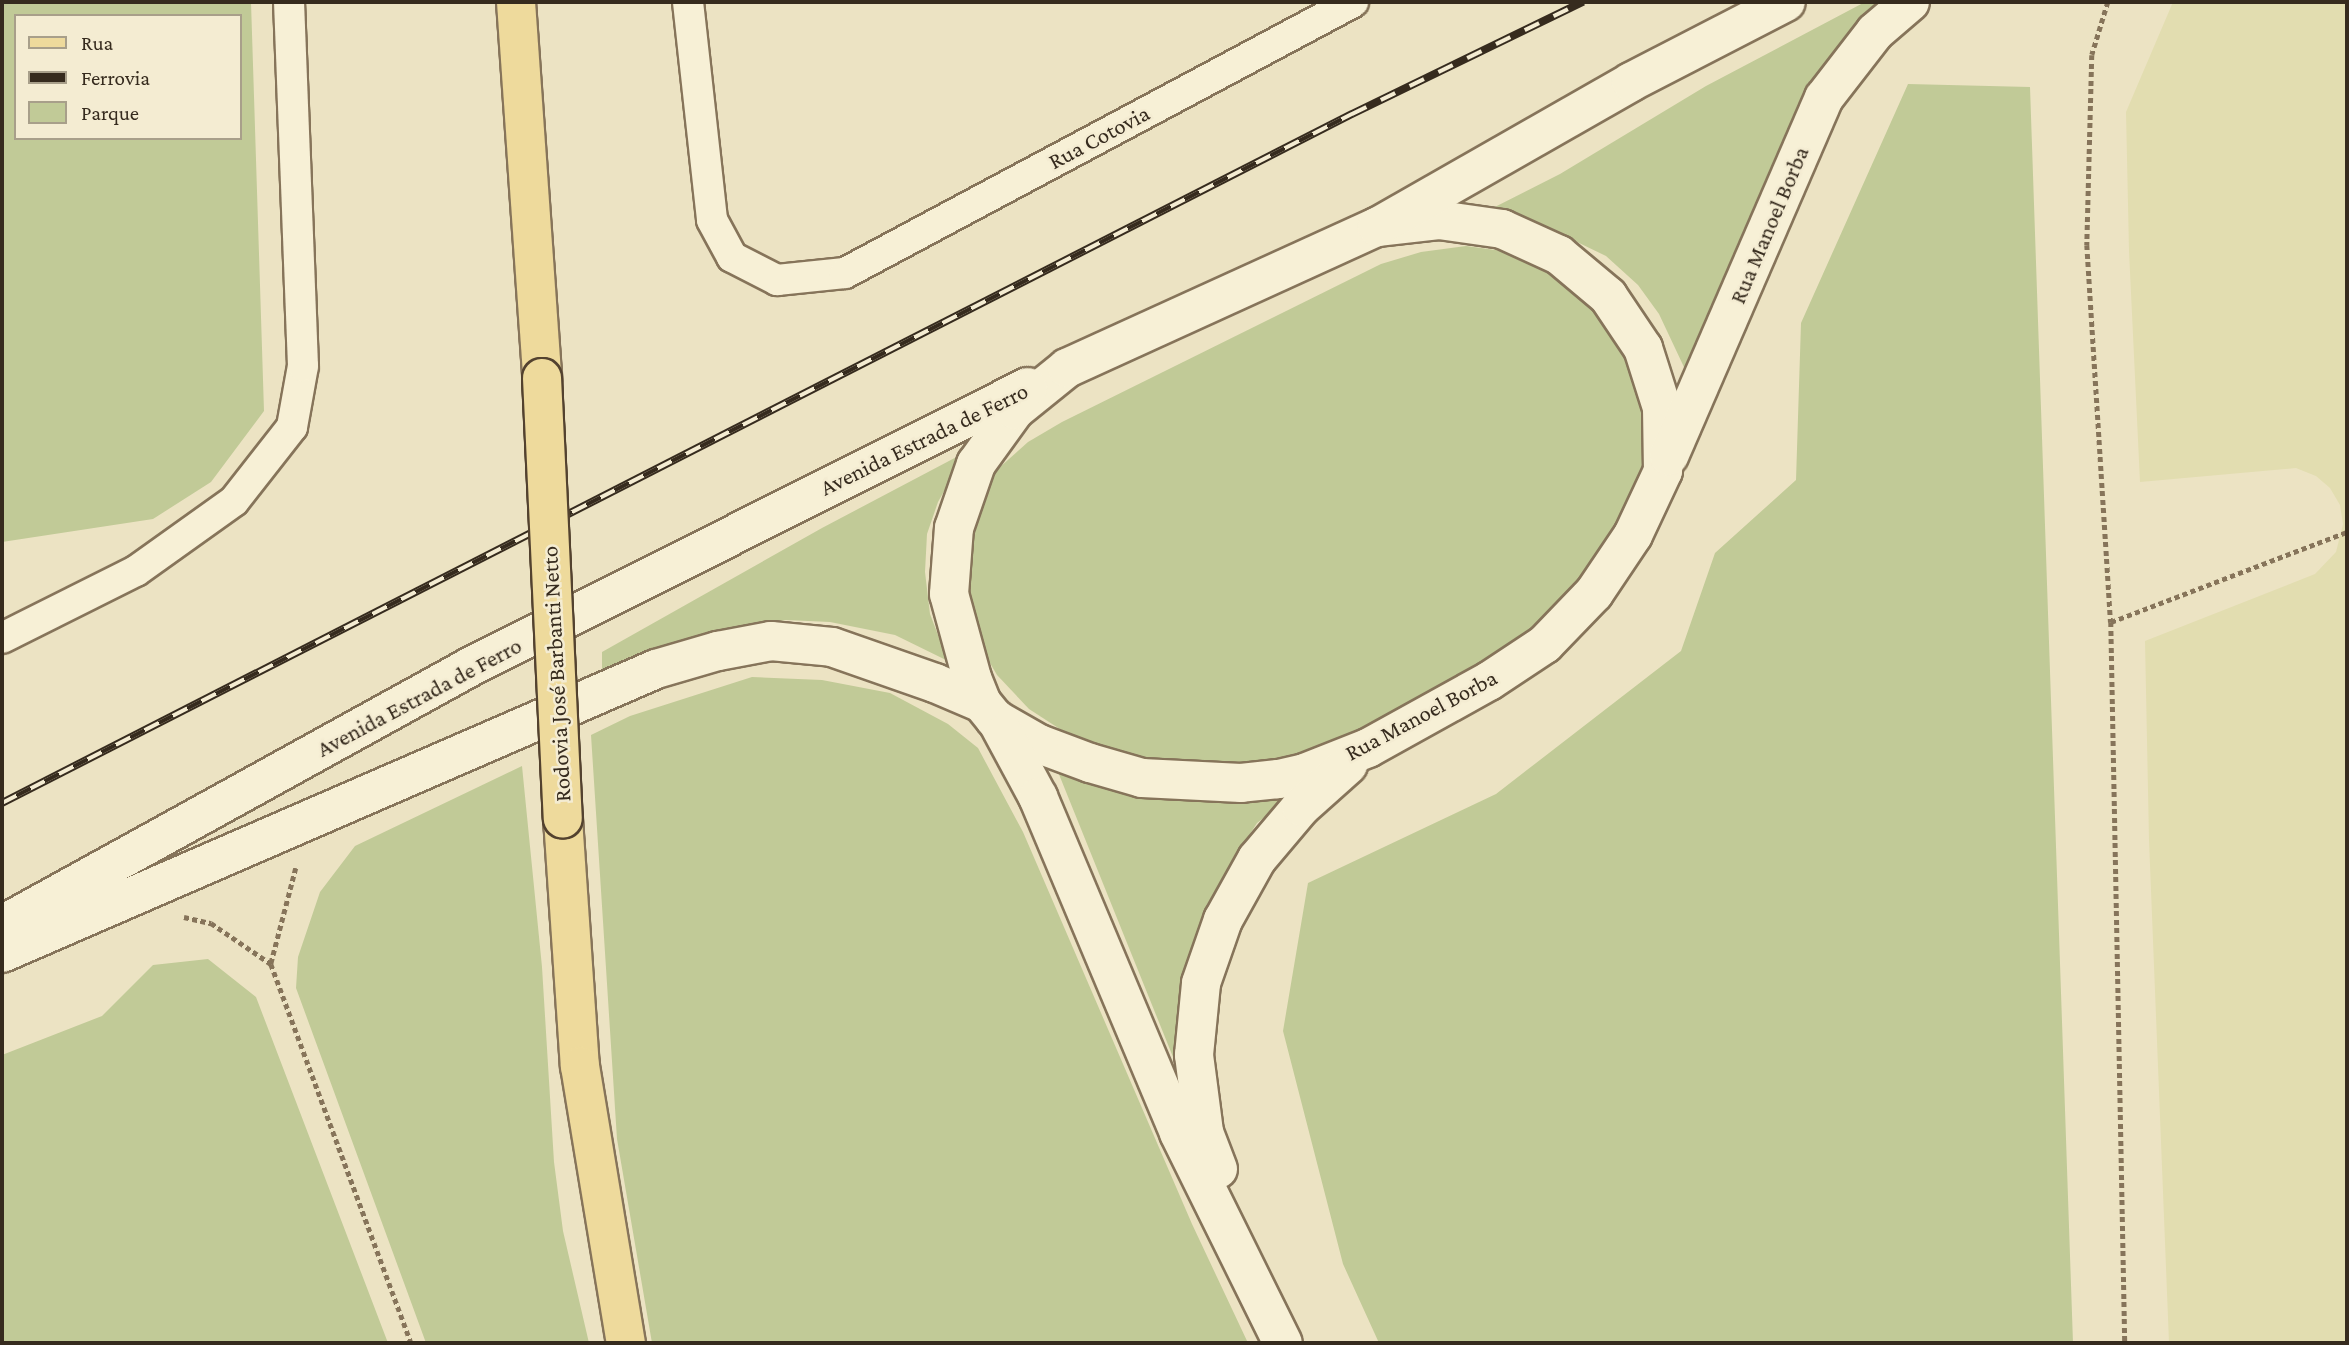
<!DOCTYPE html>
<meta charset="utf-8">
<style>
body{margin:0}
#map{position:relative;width:2349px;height:1345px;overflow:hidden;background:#ece3c3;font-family:"Crimson Pro",serif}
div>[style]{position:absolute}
.farmland>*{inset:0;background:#e2ddb0}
.green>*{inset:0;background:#c1ca97}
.path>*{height:4.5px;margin-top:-2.25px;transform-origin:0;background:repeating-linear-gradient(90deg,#86745a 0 5px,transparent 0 8.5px)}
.roads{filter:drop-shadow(2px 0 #86745a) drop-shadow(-2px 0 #86745a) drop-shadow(0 2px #86745a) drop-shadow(0 -2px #86745a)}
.minor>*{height:30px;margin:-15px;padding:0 15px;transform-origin:15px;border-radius:15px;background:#f7f0d6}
.secondary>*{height:38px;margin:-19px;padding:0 19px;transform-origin:19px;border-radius:19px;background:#f7f0d6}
.primary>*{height:38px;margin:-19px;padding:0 19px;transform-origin:19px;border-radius:19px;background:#eeda9c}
.rail>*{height:8px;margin-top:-4px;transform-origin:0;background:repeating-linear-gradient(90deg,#f4ecd2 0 16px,#362b1e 0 32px);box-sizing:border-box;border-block:2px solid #362b1e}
.bridges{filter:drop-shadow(2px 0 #53422f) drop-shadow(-2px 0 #53422f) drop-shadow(0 2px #53422f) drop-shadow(0 -2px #53422f)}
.primary-bridge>*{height:38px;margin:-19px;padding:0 19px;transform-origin:19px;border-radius:19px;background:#eeda9c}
span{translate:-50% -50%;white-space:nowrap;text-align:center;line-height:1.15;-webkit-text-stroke:5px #f4ecd2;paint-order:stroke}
.street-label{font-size:23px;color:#362b1e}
.frame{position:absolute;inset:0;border:4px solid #362b1e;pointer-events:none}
.legend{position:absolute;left:14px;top:14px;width:228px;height:126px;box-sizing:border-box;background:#f4ecd2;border:2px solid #a89f8a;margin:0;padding:9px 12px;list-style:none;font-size:21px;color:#362b1e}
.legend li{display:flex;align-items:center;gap:14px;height:35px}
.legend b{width:35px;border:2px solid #a89f8a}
</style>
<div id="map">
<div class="farmland">
<div style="clip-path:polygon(2173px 2px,2347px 2px,2347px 1343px,2169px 1343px,2149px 840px,2145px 641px,2315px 574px,2336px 552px,2343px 524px,2340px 505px,2330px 488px,2316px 476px,2296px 468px,2140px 482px,2129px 251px,2126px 112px)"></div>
</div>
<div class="green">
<div style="clip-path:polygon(evenodd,2px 2px,251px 2px,264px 411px,211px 482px,153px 519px,2px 542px,2px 2px,16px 16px,240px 16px,240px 138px,16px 138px,16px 16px)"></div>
<div style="clip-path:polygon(1865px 2px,1895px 2px,1691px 382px,1659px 314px,1638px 285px,1606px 256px,1546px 227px,1481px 214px,1560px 174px,1706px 86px)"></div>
<div style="clip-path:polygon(1908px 84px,2030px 87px,2073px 1343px,1379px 1343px,1343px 1264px,1283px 1031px,1308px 883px,1496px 794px,1681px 651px,1715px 553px,1796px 480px,1801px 323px)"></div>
<div style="clip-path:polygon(1466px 246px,1510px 252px,1550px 266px,1637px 352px,1654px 473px,1588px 588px,1456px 691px,1314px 754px,1257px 765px,1185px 768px,1128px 757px,1066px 733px,1029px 709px,997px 675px,976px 639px,965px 599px,970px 520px,991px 475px,1028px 442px,1062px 422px,1381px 264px,1421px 252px)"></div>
<div style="clip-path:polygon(966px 452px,938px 502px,927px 534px,925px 572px,930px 614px,948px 661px,895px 635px,830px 622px,786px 620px,716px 632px,602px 672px,602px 652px,822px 528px)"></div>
<div style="clip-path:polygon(752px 677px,822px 680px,890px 693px,948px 724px,978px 748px,1023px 832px,1192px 1224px,1248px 1343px,652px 1343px,617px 1139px,591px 735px,630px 716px)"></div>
<div style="clip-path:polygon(1054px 762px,1307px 784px,1257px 823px,1230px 865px,1201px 923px,1181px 981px,1173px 1057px)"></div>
<div style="clip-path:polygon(522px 766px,542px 967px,554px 1162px,563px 1231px,589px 1343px,426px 1343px,296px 988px,298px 957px,320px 892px,355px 846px)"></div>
<div style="clip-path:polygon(208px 959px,256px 997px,388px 1343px,2px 1343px,2px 1055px,102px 1016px,153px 965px)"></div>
</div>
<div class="path">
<div style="left:2108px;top:2px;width:55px;rotate:106.8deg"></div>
<div style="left:2092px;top:55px;width:190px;rotate:91.5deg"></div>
<div style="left:2087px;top:245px;width:378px;rotate:86.4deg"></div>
<div style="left:2111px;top:622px;width:721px;rotate:88.89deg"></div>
<div style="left:2111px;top:622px;width:253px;rotate:-20.9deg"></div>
<div style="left:296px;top:868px;width:99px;rotate:104.6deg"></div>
<div style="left:271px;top:964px;width:404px;rotate:69.7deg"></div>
<div style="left:184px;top:917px;width:28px;rotate:13deg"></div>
<div style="left:211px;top:923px;width:73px;rotate:34.3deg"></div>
</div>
<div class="roads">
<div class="minor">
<div style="left:688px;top:2px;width:219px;rotate:83.7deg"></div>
<div style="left:712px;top:220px;width:42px;rotate:61.6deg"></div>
<div style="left:732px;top:257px;width:51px;rotate:27.1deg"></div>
<div style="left:777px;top:280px;width:68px;rotate:-5.9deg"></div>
<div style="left:845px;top:273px;width:576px;rotate:-28.08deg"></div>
<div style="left:2px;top:638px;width:150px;rotate:-26.6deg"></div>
<div style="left:136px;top:571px;width:120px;rotate:-35.5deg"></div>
<div style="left:234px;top:501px;width:94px;rotate:-51.9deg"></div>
<div style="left:292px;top:427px;width:62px;rotate:-79.8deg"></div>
<div style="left:303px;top:366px;width:364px;rotate:-92.2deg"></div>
</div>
<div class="secondary">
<div style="left:1377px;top:227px;width:62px;rotate:-6.4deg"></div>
<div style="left:1439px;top:220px;width:64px;rotate:8.1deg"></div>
<div style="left:1502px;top:229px;width:63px;rotate:24.5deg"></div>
<div style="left:1559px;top:255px;width:64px;rotate:39.9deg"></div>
<div style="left:1608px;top:296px;width:63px;rotate:56.1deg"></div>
<div style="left:1643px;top:348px;width:63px;rotate:72.4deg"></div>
<div style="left:1662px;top:408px;width:63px;rotate:89.1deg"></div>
<div style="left:1663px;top:471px;width:71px;rotate:115.1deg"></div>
<div style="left:1633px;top:535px;width:70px;rotate:123.9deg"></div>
<div style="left:1594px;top:593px;width:71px;rotate:133.9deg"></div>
<div style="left:1545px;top:644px;width:67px;rotate:146.5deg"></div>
<div style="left:1489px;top:681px;width:138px;rotate:151deg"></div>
<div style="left:1368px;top:748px;width:68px;rotate:158.4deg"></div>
<div style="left:1305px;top:773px;width:28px;rotate:167deg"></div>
<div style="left:1278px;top:779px;width:37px;rotate:174deg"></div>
<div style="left:1241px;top:783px;width:99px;rotate:-177.1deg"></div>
<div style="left:1142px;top:778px;width:54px;rotate:-163.9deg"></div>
<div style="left:1090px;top:763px;width:54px;rotate:-159.6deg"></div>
<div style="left:1039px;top:744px;width:51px;rotate:-150.4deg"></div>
<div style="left:995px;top:719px;width:21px;rotate:-129deg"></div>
<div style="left:982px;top:703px;width:27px;rotate:-112deg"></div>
<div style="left:972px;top:678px;width:87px;rotate:-105.3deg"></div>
<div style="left:949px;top:594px;width:66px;rotate:-85.7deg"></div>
<div style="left:954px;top:528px;width:68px;rotate:-71deg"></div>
<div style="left:976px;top:464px;width:67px;rotate:-54.2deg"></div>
<div style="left:1015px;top:410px;width:67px;rotate:-38.9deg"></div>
<div style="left:1067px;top:368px;width:341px;rotate:-24.5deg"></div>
<div style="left:1377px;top:227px;width:292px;rotate:-29.7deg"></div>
<div style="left:1631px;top:82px;width:174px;rotate:-27.3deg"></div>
<div style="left:1669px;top:456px;width:390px;rotate:-66.6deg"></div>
<div style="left:1824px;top:98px;width:83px;rotate:-52.3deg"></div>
<div style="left:1875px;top:32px;width:46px;rotate:-40.6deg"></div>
<div style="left:996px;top:719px;width:89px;rotate:61.7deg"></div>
<div style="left:1038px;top:797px;width:364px;rotate:67.2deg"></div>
<div style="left:1179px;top:1133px;width:234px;rotate:63.7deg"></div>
<div style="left:2px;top:925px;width:534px;rotate:-28.87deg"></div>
<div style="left:470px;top:667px;width:624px;rotate:-26.65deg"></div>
<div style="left:2px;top:953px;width:713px;rotate:-23.47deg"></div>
<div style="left:656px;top:669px;width:65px;rotate:-16.2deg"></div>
<div style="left:718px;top:651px;width:54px;rotate:-10.7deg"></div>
<div style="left:771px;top:641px;width:61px;rotate:5.6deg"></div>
<div style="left:832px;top:647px;width:109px;rotate:19.3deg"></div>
<div style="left:935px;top:683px;width:51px;rotate:23.1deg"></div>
<div style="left:1218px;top:1169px;width:40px;rotate:-111deg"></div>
<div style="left:1204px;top:1132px;width:78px;rotate:-97.4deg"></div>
<div style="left:1194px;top:1055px;width:72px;rotate:-84.4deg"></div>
<div style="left:1201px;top:983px;width:67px;rotate:-70.8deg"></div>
<div style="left:1223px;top:920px;width:70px;rotate:-60.9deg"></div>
<div style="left:1257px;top:859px;width:68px;rotate:-49.8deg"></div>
<div style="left:1301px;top:807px;width:63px;rotate:-41.8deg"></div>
</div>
<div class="primary">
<div style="left:516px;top:2px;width:377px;rotate:86deg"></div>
<div style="left:563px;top:819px;width:248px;rotate:86.1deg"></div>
<div style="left:580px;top:1066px;width:281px;rotate:80.6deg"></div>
</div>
</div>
<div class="rail">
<div style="left:2px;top:803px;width:1516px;rotate:-27.04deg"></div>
<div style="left:1352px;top:114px;width:257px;rotate:-25.9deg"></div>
</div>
<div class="bridges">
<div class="primary-bridge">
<div style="left:542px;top:378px;width:441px;rotate:87.3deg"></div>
</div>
</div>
<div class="street-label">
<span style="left:1099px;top:137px;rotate:-28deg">Rua Cotovia</span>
<span style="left:1769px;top:225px;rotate:-67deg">Rua Manoel Borba</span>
<span style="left:924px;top:439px;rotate:-26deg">Avenida Estrada de Ferro</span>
<span style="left:556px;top:674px;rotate:-93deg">Rodovia José Barbanti Netto</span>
<span style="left:419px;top:697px;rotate:-28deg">Avenida Estrada de Ferro</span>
<span style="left:1421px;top:715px;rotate:-28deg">Rua Manoel Borba</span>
</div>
<div class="frame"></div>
<ul class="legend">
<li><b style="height:9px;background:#eeda9c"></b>Rua</li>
<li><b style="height:9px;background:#362b1e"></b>Ferrovia</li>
<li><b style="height:19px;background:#c1ca97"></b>Parque</li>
</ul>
</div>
